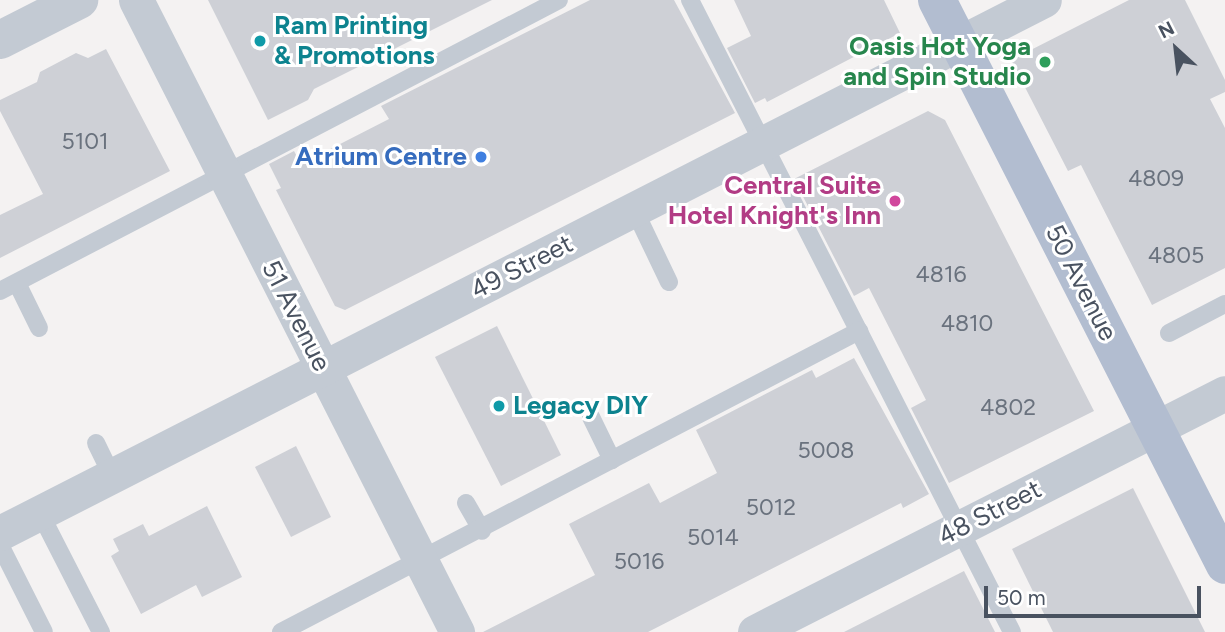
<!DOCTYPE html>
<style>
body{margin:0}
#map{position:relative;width:1225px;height:632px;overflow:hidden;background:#f4f2f2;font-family:Figtree,sans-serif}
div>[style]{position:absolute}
.building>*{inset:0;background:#ced0d6}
.service>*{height:18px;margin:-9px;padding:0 9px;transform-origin:9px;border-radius:9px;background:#c3cad3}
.minor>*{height:35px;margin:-17.5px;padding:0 17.5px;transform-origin:17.5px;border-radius:17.5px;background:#c3cad3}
.tertiary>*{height:38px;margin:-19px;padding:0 19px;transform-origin:19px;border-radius:19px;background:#c3cad3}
.primary>*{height:38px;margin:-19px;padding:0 19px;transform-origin:19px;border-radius:19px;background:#b2bdd0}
.dots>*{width:19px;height:19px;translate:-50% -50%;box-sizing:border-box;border:4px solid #fff;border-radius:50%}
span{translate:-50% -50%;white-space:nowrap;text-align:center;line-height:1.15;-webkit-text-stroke:6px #fff;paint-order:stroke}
.number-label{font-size:23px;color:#6a727e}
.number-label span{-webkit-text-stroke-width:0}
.culture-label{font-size:26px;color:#0d838f;font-weight:700}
.left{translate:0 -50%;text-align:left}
.leisure-label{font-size:26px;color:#27864d;font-weight:700}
.right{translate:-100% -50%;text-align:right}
.shop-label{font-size:26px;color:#366cbe;font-weight:700}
.hotel-label{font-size:26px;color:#b23c85;font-weight:700}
.street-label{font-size:26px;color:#495260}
.north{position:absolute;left:1141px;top:14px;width:70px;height:70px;-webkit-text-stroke:5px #fff;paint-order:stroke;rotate:333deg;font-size:19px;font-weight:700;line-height:28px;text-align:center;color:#495260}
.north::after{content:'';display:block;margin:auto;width:24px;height:32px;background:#495260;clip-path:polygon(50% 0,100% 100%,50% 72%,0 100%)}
.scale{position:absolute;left:984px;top:586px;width:217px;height:32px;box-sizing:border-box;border:4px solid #495260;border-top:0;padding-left:9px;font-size:21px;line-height:24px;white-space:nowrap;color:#495260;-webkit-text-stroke:5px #fff;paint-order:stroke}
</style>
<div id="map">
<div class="building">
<div style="clip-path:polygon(208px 0,492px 0,314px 89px,308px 100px,268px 120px)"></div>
<div style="clip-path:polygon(590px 0,674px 0,735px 113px,345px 310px,335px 306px,276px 190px,281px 188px,269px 164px,294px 151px,301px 164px,389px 119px,381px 106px)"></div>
<div style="clip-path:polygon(734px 0,884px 0,900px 33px,767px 102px,765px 98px,755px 103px,727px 48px,751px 36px)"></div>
<div style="clip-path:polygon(1129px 0,1185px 0,1225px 80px,1225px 92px,1210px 99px,1225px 128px,1225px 268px,1152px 305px,1081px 165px,1068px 171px,1011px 60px)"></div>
<div style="clip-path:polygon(106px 49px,170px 171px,0 258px,0 215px,43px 194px,0 111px,0 100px,37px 82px,40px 72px,76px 53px,88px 58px)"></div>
<div style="clip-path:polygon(928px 111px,945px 120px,1094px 411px,949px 483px,911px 408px,926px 400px,869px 288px,854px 296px,794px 179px)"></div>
<div style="clip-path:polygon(497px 326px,561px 455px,501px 486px,435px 357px)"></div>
<div style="clip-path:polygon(854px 358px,929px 494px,903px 508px,901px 503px,648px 632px,483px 632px,595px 575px,569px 524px,649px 483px,660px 503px,717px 473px,696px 430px,812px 370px,816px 378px)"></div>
<div style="clip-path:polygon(296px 446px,331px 517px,291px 537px,255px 467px)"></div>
<div style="clip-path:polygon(1133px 488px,1205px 632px,1053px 632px,1012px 549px)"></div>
<div style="clip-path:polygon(207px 506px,242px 577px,202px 597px,196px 585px,141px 614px,111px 556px,119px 551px,113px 539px,143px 524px,149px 536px)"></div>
<div style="clip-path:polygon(964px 571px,995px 632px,844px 632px)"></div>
</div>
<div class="service">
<div style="left:690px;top:0;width:709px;rotate:63deg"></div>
<div style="left:634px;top:209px;width:81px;rotate:64.4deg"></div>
<div style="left:17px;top:283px;width:50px;rotate:63.9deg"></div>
<div style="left:0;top:291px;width:630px;rotate:-27.5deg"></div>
<div style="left:1169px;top:333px;width:63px;rotate:-27.4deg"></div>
<div style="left:591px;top:417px;width:48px;rotate:64deg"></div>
<div style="left:96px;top:443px;width:37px;rotate:64deg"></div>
<div style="left:466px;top:503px;width:32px;rotate:60deg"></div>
<div style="left:40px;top:513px;width:134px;rotate:62.9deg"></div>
<div style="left:0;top:545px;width:97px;rotate:63.2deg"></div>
<div style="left:281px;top:632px;width:652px;rotate:-27.51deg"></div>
</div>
<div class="minor">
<div style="left:136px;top:0;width:709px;rotate:63.07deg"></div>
<div style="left:0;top:533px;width:1172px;rotate:-27.05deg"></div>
<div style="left:755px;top:632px;width:527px;rotate:-26.95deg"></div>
</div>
<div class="tertiary">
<div style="left:0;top:40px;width:89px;rotate:-26.9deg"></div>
</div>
<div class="primary">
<div style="left:937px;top:0;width:634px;rotate:62.99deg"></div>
</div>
<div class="dots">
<div style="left:260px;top:41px;background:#0f9aa8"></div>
<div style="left:1045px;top:62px;background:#2e9e5b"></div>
<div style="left:481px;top:157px;background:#3f7fe0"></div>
<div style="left:895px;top:201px;background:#d1479c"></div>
<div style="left:499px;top:406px;background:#0f9aa8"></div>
</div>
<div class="number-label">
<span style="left:85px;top:141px">5101</span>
<span style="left:1156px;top:178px">4809</span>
<span style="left:1176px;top:255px">4805</span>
<span style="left:941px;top:274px">4816</span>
<span style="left:967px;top:323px">4810</span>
<span style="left:1008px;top:407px">4802</span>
<span style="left:826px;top:450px">5008</span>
<span style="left:771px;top:507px">5012</span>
<span style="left:713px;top:537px">5014</span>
<span style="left:639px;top:561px">5016</span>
</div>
<div class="culture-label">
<span class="left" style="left:274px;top:41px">Ram Printing<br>&amp; Promotions</span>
<span class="left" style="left:513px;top:406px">Legacy DIY</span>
</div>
<div class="leisure-label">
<span class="right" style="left:1031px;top:62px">Oasis Hot Yoga<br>and Spin Studio</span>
</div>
<div class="shop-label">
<span class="right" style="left:467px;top:157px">Atrium Centre</span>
</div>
<div class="hotel-label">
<span class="right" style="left:881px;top:201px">Central Suite<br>Hotel Knight's Inn</span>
</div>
<div class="street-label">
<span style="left:522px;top:267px;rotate:-27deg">49 Street</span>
<span style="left:1081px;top:283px;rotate:63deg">50 Avenue</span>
<span style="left:296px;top:316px;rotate:63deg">51 Avenue</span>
<span style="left:990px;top:513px;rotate:-27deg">48 Street</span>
</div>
<div class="north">N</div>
<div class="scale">50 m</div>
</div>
